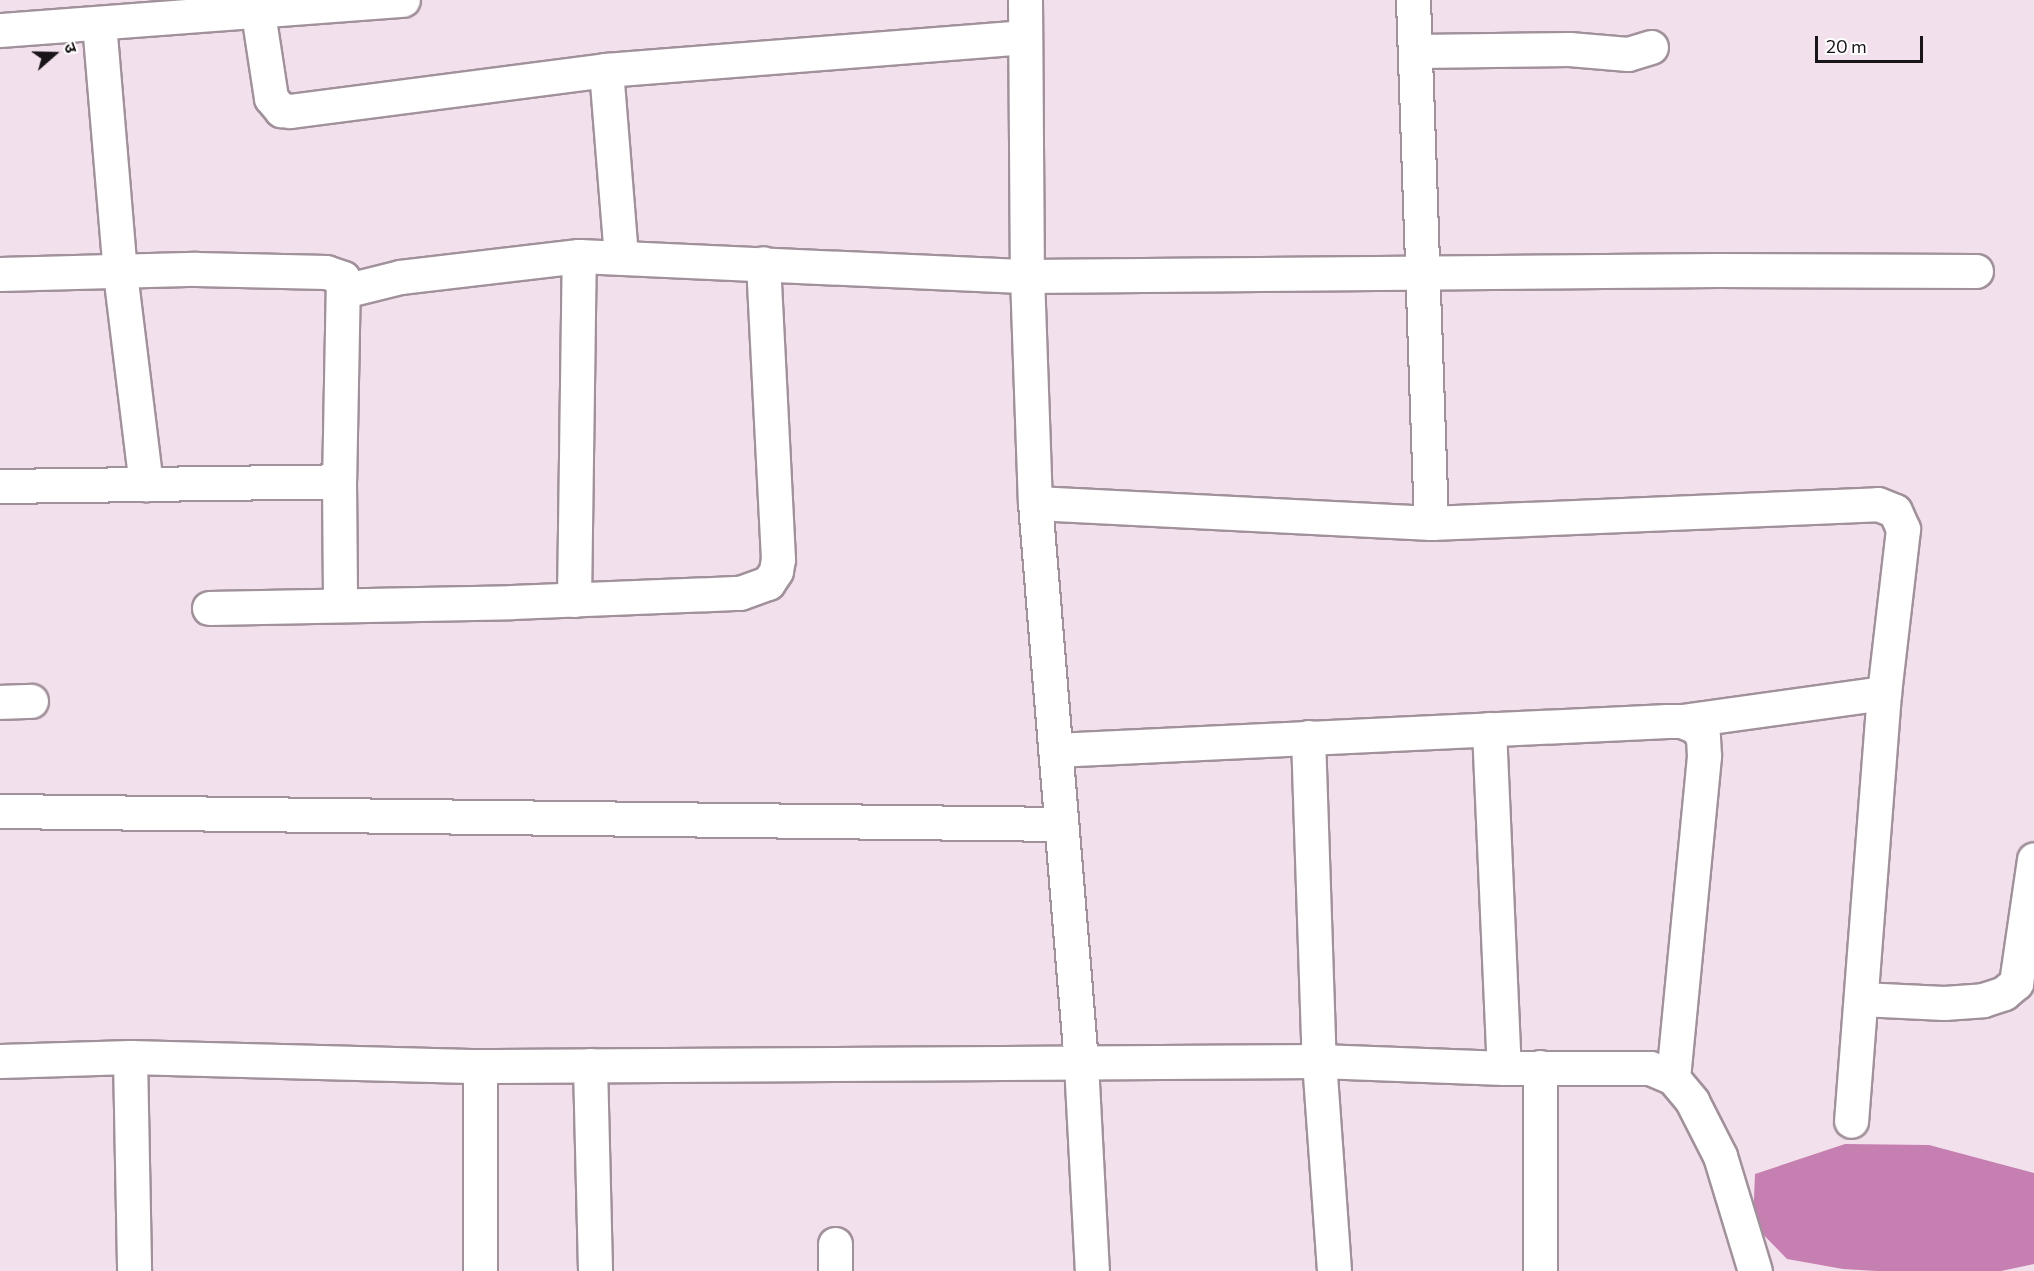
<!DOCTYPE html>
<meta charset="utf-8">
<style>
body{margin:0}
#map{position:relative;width:2034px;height:1271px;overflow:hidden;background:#f2e1ec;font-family:Commissioner,"Noto Sans Devanagari",sans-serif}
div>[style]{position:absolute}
.water>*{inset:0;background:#c57fb1}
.roads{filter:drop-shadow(2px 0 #a1919b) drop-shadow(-2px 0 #a1919b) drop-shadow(0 2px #a1919b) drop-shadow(0 -2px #a1919b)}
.minor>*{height:33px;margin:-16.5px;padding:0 16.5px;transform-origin:16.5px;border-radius:16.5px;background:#fff}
span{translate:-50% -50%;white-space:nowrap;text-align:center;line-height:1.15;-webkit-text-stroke:5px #fff;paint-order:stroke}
.north{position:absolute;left:24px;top:24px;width:60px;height:60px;-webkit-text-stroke:4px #fff;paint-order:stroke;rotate:70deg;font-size:16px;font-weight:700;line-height:24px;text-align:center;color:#191417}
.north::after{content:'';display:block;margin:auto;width:21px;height:27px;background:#191417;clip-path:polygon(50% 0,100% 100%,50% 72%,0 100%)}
.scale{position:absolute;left:1815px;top:36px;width:108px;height:27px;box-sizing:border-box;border:3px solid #191417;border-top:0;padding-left:8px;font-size:18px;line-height:21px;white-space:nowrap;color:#191417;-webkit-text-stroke:4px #fff;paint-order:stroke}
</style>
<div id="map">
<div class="water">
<div style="clip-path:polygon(1845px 1144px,1929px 1145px,2034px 1173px,2034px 1264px,2001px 1271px,1877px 1271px,1843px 1269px,1787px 1259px,1753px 1224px,1755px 1174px)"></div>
</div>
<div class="roads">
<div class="minor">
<div style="left:1025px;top:0;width:276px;rotate:89.6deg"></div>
<div style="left:1027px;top:276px;width:227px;rotate:88deg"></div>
<div style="left:1035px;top:503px;width:562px;rotate:85.3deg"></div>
<div style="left:1081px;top:1063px;width:208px;rotate:87deg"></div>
<div style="left:1413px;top:0;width:523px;rotate:88.03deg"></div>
<div style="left:258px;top:13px;width:86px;rotate:81.3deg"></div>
<div style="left:271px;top:98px;width:16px;rotate:50deg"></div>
<div style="left:281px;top:110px;width:9px;rotate:6deg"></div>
<div style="left:290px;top:111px;width:319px;rotate:-7.4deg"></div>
<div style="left:606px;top:70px;width:420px;rotate:-4.5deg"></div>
<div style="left:99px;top:23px;width:251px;rotate:85.2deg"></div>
<div style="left:120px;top:273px;width:213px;rotate:83deg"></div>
<div style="left:0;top:30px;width:404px;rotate:-4.3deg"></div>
<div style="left:1417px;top:51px;width:152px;rotate:-0.8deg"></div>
<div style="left:1569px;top:49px;width:59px;rotate:4.8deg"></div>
<div style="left:1628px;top:54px;width:24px;rotate:-17deg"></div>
<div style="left:606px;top:70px;width:188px;rotate:85.4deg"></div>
<div style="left:0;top:274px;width:196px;rotate:-1.5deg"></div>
<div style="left:196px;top:269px;width:130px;rotate:1.3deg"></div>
<div style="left:326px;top:272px;width:18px;rotate:19deg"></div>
<div style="left:343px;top:278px;width:203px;rotate:91.1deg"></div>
<div style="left:339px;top:481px;width:124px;rotate:89.5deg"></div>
<div style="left:344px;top:291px;width:58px;rotate:-14deg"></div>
<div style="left:400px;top:277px;width:180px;rotate:-6.7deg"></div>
<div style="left:579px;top:256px;width:448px;rotate:2.6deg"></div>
<div style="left:1027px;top:276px;width:690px;rotate:-0.5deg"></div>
<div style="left:1717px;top:270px;width:259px;rotate:0.2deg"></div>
<div style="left:0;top:486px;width:339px;rotate:-0.8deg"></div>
<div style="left:1035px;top:503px;width:397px;rotate:2.9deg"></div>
<div style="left:1431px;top:523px;width:447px;rotate:-2.4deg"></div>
<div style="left:1878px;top:504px;width:18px;rotate:22deg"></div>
<div style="left:1895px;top:511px;width:20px;rotate:66deg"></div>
<div style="left:1903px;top:529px;width:165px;rotate:96.6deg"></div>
<div style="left:1884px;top:693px;width:429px;rotate:94.4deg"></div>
<div style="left:574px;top:600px;width:344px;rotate:-89.2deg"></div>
<div style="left:209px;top:608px;width:303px;rotate:-1.1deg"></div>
<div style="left:512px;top:602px;width:228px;rotate:-2.3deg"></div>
<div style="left:740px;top:593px;width:30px;rotate:-20deg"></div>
<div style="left:768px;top:583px;width:14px;rotate:-56deg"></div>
<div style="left:776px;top:571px;width:12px;rotate:-81deg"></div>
<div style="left:778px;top:559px;width:296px;rotate:-92.9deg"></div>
<div style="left:0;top:702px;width:31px;rotate:-2deg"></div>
<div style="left:1682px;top:721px;width:204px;rotate:-7.9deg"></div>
<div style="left:1489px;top:729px;width:339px;rotate:87.5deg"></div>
<div style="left:1308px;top:737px;width:324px;rotate:88.1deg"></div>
<div style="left:1319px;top:1061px;width:211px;rotate:85.9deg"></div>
<div style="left:1055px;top:750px;width:613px;rotate:-2.71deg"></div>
<div style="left:1667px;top:721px;width:15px"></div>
<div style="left:1682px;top:721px;width:15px;rotate:23deg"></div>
<div style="left:1696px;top:727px;width:12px;rotate:55deg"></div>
<div style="left:1703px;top:737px;width:19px;rotate:87deg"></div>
<div style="left:1704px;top:756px;width:323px;rotate:95.5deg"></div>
<div style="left:0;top:811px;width:1061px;rotate:0.7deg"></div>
<div style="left:1861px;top:999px;width:83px;rotate:2.8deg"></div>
<div style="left:1944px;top:1003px;width:39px;rotate:-4deg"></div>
<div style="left:1983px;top:1000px;width:22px;rotate:-18deg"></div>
<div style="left:2004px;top:993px;width:16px;rotate:-40deg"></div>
<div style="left:2016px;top:983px;width:125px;rotate:-81.7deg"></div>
<div style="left:130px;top:1057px;width:214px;rotate:88.9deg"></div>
<div style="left:0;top:1061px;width:130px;rotate:-1.8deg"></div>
<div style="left:130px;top:1057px;width:350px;rotate:1.5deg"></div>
<div style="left:480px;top:1066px;width:839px;rotate:-0.34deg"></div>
<div style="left:1319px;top:1061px;width:185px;rotate:2.2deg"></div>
<div style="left:1504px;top:1068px;width:146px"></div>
<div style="left:1650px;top:1068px;width:25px;rotate:23deg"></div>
<div style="left:1673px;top:1078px;width:30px;rotate:50deg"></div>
<div style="left:1692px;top:1101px;width:62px;rotate:63deg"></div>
<div style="left:1720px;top:1156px;width:120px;rotate:73.1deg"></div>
<div style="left:590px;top:1065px;width:206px;rotate:88.6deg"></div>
<div style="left:1540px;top:1067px;width:204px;rotate:90deg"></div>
<div style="left:480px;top:1271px;width:205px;rotate:-90deg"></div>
<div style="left:835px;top:1271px;width:27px;rotate:-90deg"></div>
</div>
</div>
<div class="north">उ</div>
<div class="scale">20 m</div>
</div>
